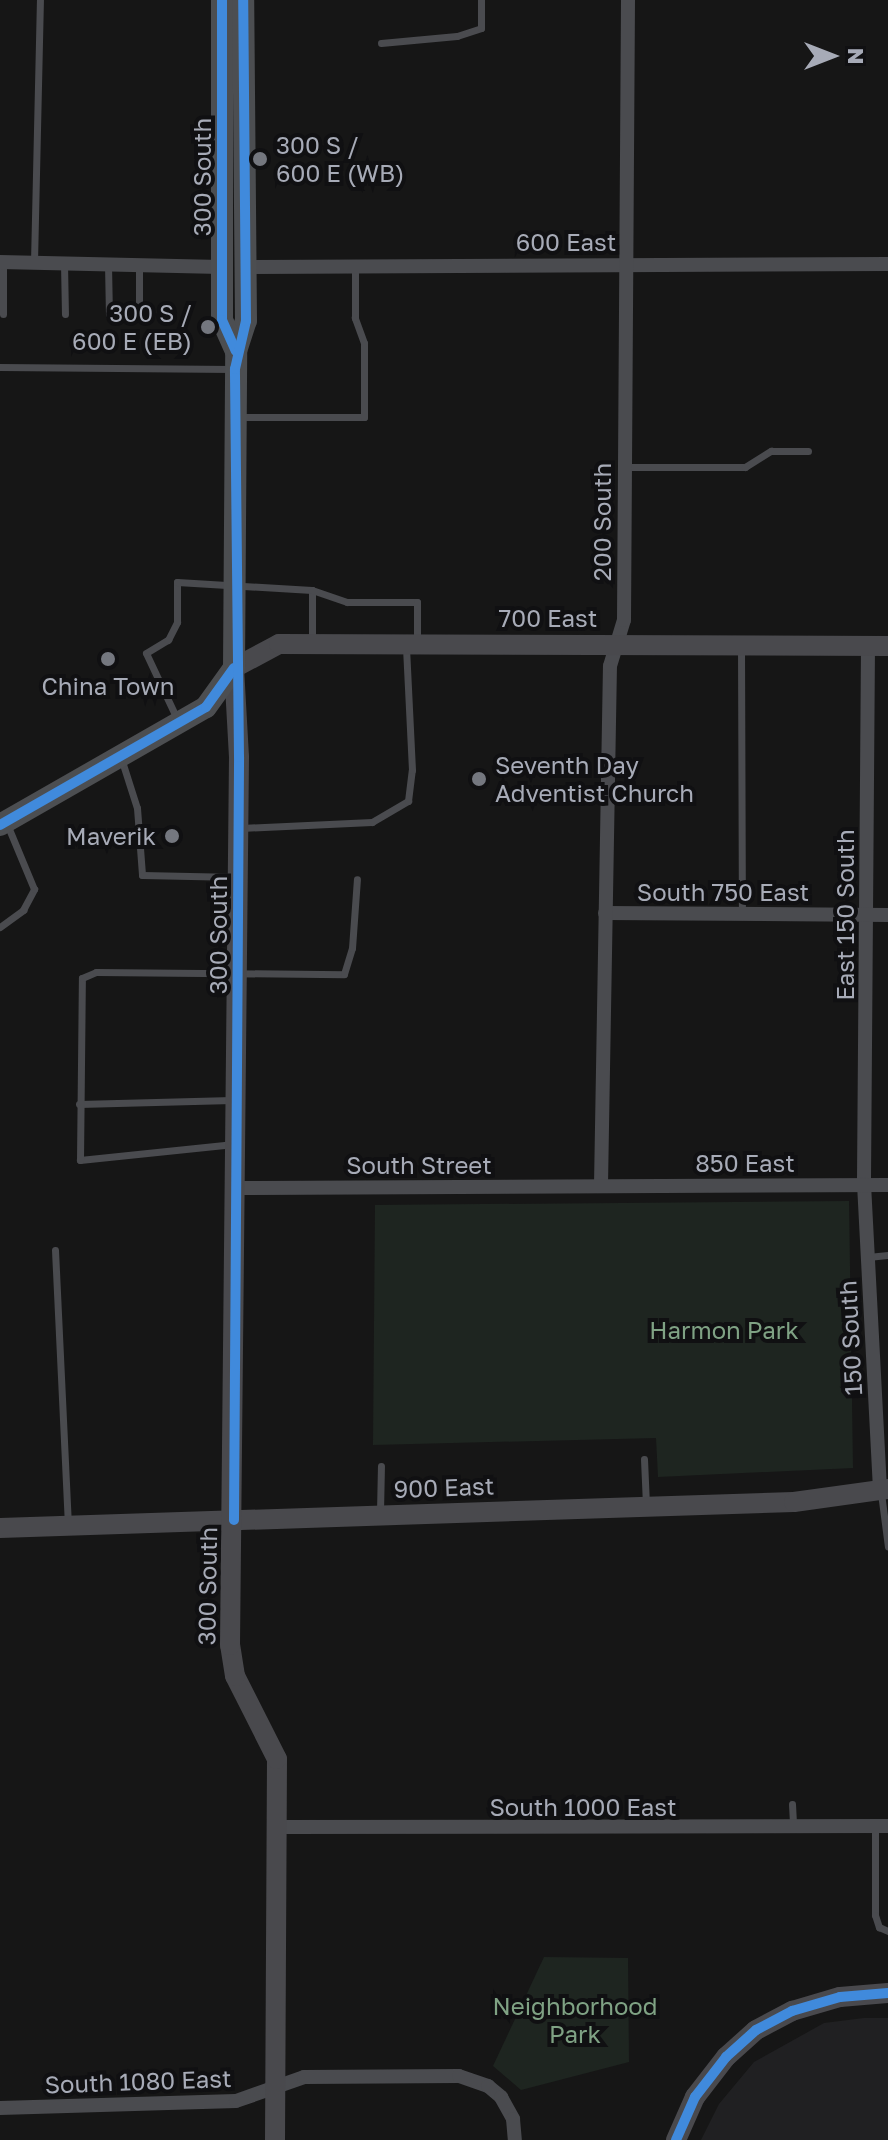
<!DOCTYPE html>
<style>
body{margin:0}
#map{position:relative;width:888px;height:2140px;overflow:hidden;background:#161616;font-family:"Golos Text",sans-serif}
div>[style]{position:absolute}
.built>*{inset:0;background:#202022}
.green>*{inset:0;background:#1e2520}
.lane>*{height:7px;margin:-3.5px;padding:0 3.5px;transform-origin:3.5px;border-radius:3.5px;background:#4a4b4f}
.street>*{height:14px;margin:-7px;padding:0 7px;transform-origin:7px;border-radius:7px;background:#4a4b4f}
.secondary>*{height:20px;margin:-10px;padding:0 10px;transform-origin:10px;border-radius:10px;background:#49494d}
.primary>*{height:22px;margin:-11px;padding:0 11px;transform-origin:11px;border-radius:11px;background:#4c4e51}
.cycleway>*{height:10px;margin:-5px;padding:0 5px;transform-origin:5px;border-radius:5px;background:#408adc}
.dots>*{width:22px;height:22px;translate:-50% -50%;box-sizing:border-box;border:4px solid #101012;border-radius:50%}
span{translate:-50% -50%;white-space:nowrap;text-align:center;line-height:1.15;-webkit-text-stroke:8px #101012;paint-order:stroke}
.poi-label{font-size:24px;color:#a7abb7}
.left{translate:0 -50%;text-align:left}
.right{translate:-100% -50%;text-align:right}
.street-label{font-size:24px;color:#a7abb7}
.park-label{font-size:24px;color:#7fa284}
.north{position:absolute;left:792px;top:16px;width:80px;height:80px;-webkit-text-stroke:6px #101012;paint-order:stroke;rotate:90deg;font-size:22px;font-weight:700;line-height:32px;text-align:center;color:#a7abb7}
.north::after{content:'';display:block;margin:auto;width:28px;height:36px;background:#a7abb7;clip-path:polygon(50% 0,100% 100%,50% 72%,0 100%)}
</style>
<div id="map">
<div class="built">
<div style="clip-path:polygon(864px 2018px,888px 2018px,888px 2140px,701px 2140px,719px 2104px,754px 2062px,824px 2023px)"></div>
</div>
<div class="green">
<div style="clip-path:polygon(849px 1201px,853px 1468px,658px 1477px,656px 1438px,373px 1445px,375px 1205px)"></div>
<div style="clip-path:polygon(544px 1957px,628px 1958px,629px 2062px,521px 2090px,493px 2066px)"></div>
</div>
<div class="lane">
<div style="left:381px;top:43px;width:76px;rotate:-5.3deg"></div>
<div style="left:457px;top:36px;width:25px;rotate:-18deg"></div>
<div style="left:481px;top:28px;width:28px;rotate:-90deg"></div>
<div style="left:3px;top:262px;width:52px;rotate:90deg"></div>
<div style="left:34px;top:262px;width:262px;rotate:-88.7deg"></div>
<div style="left:64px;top:263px;width:51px;rotate:88.9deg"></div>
<div style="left:108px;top:264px;width:50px;rotate:88.9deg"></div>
<div style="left:139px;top:265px;width:50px;rotate:90deg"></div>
<div style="left:0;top:367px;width:233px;rotate:0.5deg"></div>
<div style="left:238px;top:417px;width:126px"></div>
<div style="left:364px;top:417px;width:74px;rotate:-90deg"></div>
<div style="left:364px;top:343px;width:27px;rotate:-110deg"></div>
<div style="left:355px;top:318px;width:52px;rotate:-90deg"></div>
<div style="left:625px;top:467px;width:120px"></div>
<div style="left:745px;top:467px;width:31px;rotate:-32deg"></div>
<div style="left:771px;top:451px;width:37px"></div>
<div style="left:312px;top:643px;width:53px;rotate:-90deg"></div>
<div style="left:741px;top:648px;width:266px;rotate:89.8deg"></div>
<div style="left:178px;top:721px;width:75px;rotate:-115.2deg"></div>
<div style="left:146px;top:653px;width:26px;rotate:-31deg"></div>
<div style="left:168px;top:640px;width:20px;rotate:-63deg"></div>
<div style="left:177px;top:622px;width:40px;rotate:-90deg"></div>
<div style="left:177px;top:582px;width:135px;rotate:3.4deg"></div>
<div style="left:312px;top:590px;width:37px;rotate:19deg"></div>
<div style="left:347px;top:602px;width:70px"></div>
<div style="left:417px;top:602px;width:41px;rotate:90deg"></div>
<div style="left:121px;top:758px;width:52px;rotate:72.3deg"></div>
<div style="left:137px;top:808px;width:67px;rotate:85.7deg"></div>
<div style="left:142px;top:875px;width:96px;rotate:1.2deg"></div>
<div style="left:241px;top:828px;width:131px;rotate:-2.6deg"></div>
<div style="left:372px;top:822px;width:42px;rotate:-30.3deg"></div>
<div style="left:408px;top:801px;width:31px;rotate:-83deg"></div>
<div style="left:412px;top:770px;width:122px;rotate:-92.8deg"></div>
<div style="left:0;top:927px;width:29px;rotate:-36deg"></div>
<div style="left:23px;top:910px;width:24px;rotate:-62deg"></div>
<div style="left:34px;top:889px;width:70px;rotate:-112.6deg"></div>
<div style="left:79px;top:1104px;width:153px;rotate:-1.5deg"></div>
<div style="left:234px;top:1144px;width:155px;rotate:174.1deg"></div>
<div style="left:80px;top:1160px;width:182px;rotate:-89.4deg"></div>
<div style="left:82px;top:978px;width:15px;rotate:-23deg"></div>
<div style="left:96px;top:972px;width:248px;rotate:0.5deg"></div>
<div style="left:344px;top:974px;width:27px;rotate:-73deg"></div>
<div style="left:352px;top:948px;width:69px;rotate:-85.9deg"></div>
<div style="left:55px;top:1250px;width:274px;rotate:87.3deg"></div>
<div style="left:868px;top:1257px;width:20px;rotate:-6deg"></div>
<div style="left:644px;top:1459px;width:45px;rotate:87.5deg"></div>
<div style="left:881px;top:1493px;width:54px;rotate:82.6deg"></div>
<div style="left:380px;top:1512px;width:46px;rotate:-88.8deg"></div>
<div style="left:792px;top:1804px;width:22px;rotate:87deg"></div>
<div style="left:875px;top:1827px;width:88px;rotate:90deg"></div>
<div style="left:875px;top:1915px;width:13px;rotate:72deg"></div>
<div style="left:879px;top:1927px;width:10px;rotate:24deg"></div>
</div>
<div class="street">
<div style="left:0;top:262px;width:221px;rotate:1.3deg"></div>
<div style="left:244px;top:267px;width:644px;rotate:-0.27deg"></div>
<div style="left:868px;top:646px;width:538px;rotate:90.43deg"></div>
<div style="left:864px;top:1184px;width:306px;rotate:87deg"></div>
<div style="left:605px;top:913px;width:283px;rotate:0.4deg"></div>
<div style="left:601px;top:1185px;width:519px;rotate:-89.01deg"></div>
<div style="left:610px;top:666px;width:48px;rotate:-73.1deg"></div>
<div style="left:624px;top:620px;width:620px;rotate:-89.63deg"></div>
<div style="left:236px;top:1188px;width:652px;rotate:-0.26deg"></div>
<div style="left:278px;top:1827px;width:610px;rotate:-0.09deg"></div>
<div style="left:0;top:2108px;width:236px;rotate:-1.7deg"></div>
<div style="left:236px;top:2101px;width:72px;rotate:-19.4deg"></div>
<div style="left:304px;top:2077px;width:155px;rotate:-0.4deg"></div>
<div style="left:459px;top:2076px;width:31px;rotate:19deg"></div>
<div style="left:488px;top:2086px;width:17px;rotate:40deg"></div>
<div style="left:501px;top:2097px;width:25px;rotate:61deg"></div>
<div style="left:513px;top:2119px;width:21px;rotate:85deg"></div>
</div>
<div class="secondary">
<div style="left:0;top:1528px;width:794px;rotate:-1.88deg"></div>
<div style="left:794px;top:1502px;width:95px;rotate:-7.9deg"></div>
<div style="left:275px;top:2140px;width:381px;rotate:-89.7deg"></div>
<div style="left:277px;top:1759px;width:93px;rotate:-116.8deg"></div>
<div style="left:235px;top:1676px;width:31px;rotate:-99deg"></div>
<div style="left:230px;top:1645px;width:888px;rotate:-89.42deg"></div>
<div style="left:239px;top:757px;width:89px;rotate:-93.2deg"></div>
<div style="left:234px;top:668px;width:51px;rotate:-28.1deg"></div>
<div style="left:279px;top:644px;width:609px;rotate:0.19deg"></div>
<div style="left:676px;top:2140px;width:47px;rotate:-66.2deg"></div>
<div style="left:695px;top:2097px;width:51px;rotate:-52.2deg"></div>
<div style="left:726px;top:2057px;width:40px;rotate:-42deg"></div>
<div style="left:756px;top:2030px;width:41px;rotate:-27.8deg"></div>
<div style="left:792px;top:2011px;width:50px;rotate:-16.3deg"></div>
<div style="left:840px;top:1997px;width:48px;rotate:-4.8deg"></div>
</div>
<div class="primary">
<div style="left:222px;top:0;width:320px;rotate:90deg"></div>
<div style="left:222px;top:320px;width:34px;rotate:66deg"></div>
<div style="left:0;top:825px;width:237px;rotate:-29.8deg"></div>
<div style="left:206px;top:707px;width:48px;rotate:-54.3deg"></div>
<div style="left:234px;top:668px;width:317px;rotate:-89.6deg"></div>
<div style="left:236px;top:351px;width:32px;rotate:-72deg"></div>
<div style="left:246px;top:321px;width:321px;rotate:-90.5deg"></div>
</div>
<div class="cycleway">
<div style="left:222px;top:0;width:320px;rotate:90deg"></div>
<div style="left:222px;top:320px;width:34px;rotate:66deg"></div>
<div style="left:0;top:825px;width:237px;rotate:-29.8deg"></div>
<div style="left:206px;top:707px;width:48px;rotate:-54.3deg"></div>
<div style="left:234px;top:1520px;width:763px;rotate:-89.62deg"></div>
<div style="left:239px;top:757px;width:388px;rotate:-90.6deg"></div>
<div style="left:235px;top:369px;width:49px;rotate:-77.1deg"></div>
<div style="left:246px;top:321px;width:321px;rotate:-90.5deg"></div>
<div style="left:676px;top:2140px;width:47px;rotate:-66.2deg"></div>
<div style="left:695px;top:2097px;width:51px;rotate:-52.2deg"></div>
<div style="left:726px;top:2057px;width:40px;rotate:-42deg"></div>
<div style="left:756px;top:2030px;width:41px;rotate:-27.8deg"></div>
<div style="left:792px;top:2011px;width:50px;rotate:-16.3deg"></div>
<div style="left:840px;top:1997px;width:48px;rotate:-4.8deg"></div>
</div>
<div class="dots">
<div style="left:260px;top:159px;background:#74777f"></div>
<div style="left:208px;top:327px;background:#74777f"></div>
<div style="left:108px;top:659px;background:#74777f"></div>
<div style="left:479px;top:779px;background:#74777f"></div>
<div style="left:172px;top:836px;background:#74777f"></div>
</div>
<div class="poi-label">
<span class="left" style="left:276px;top:159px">300 S /<br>600 E (WB)</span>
<span class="right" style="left:192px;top:327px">300 S /<br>600 E (EB)</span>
<span style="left:108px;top:686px">China Town</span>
<span class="left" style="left:495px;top:779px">Seventh Day<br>Adventist Church</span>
<span class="right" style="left:156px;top:836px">Maverik</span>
</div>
<div class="street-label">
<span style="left:202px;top:177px;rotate:-90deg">300 South</span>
<span style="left:566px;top:242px">600 East</span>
<span style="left:602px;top:522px;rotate:-90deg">200 South</span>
<span style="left:548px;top:618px">700 East</span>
<span style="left:723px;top:892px">South 750 East</span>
<span style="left:845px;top:915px;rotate:-90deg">East 150 South</span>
<span style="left:218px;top:935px;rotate:-90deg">300 South</span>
<span style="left:745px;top:1163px">850 East</span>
<span style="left:419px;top:1165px">South Street</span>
<span style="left:850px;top:1338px;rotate:-93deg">150 South</span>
<span style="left:444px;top:1487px;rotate:-2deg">900 East</span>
<span style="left:207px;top:1586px;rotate:-89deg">300 South</span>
<span style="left:583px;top:1807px">South 1000 East</span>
<span style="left:138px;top:2081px;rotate:-2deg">South 1080 East</span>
</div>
<div class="park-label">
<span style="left:724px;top:1330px">Harmon Park</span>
<span style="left:575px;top:2020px">Neighborhood<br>Park</span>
</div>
<div class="north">N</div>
</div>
